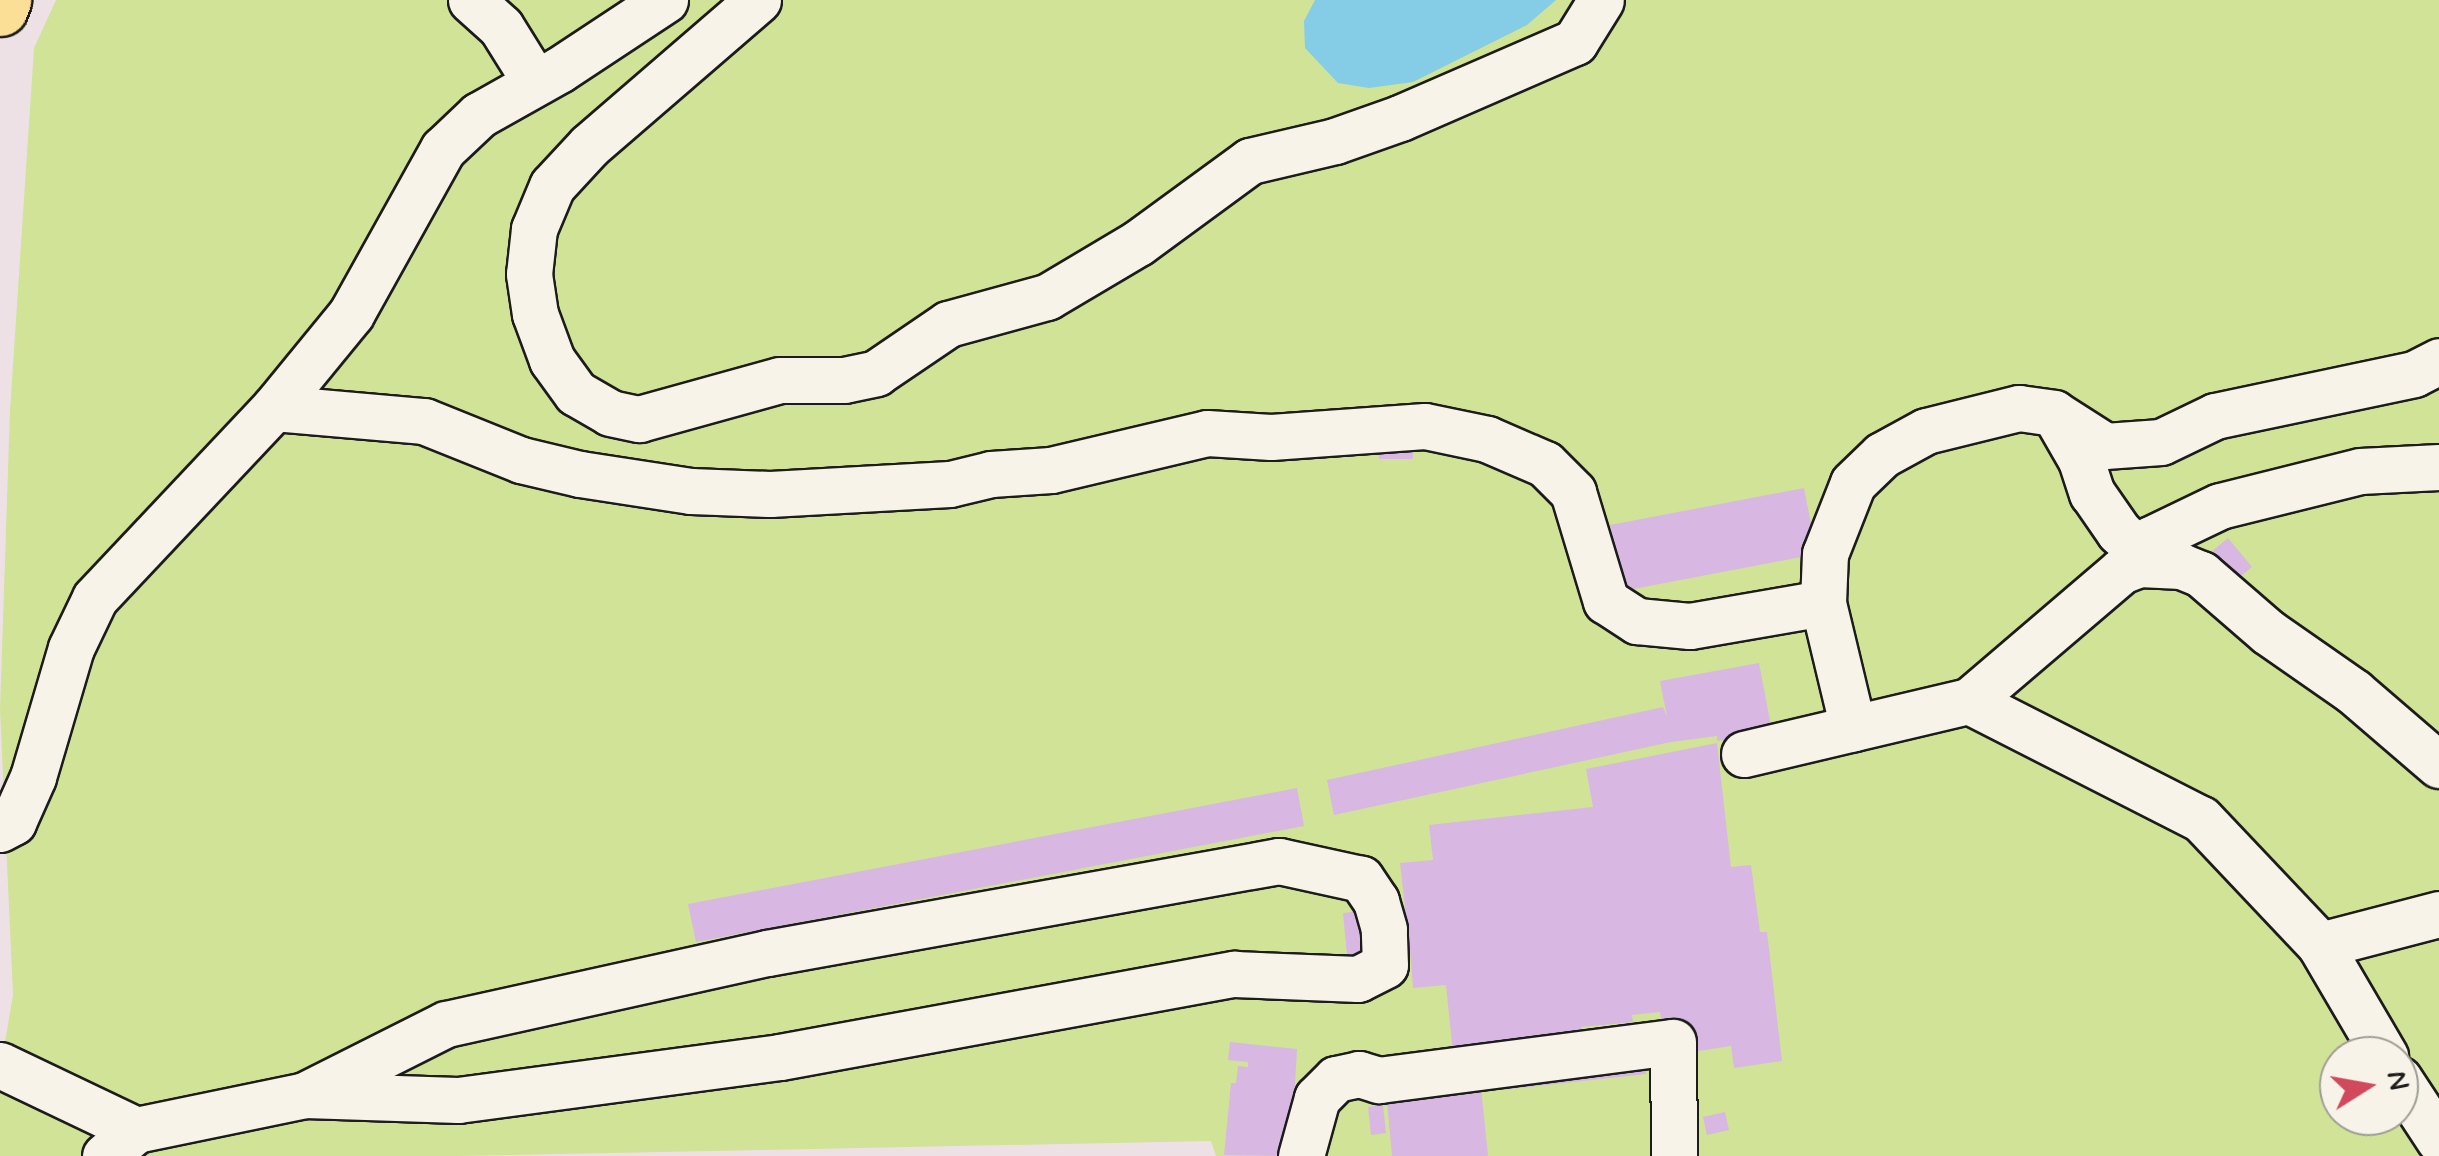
<!DOCTYPE html>
<style>
body{margin:0}
#map{position:relative;width:2439px;height:1156px;overflow:hidden;background:#eee1e6;font-family:Mynerve,sans-serif}
div>[style]{position:absolute}
.green>*{inset:0;background:#d0e397}
.water>*{inset:0;background:#85cde6}
.building>*{inset:0;background:#d8b7e3}
.roads{filter:drop-shadow(2px 0 #1c1c1c) drop-shadow(-2px 0 #1c1c1c) drop-shadow(0 2px #1c1c1c) drop-shadow(0 -2px #1c1c1c)}
.minor>*{height:45px;margin:-22.5px;padding:0 22.5px;transform-origin:22.5px;border-radius:22.5px;background:#f7f3e8}
.major>*{height:55px;margin:-27.5px;padding:0 27.5px;transform-origin:27.5px;border-radius:27.5px;background:#fbdf96}
span{translate:-50% -50%;white-space:nowrap;text-align:center;line-height:1.15;-webkit-text-stroke:8px #f7f3e8;paint-order:stroke}
.north{position:absolute;left:2319px;top:1036px;width:100px;height:100px;box-sizing:border-box;background:#f7f3e8;border:2px solid #9f9d96;border-radius:50%;rotate:79deg;font-size:28px;font-weight:700;line-height:40px;text-align:center;color:#1c1c1c}
.north::after{content:'';display:block;margin:auto;width:35px;height:45px;background:#d1495b;clip-path:polygon(50% 0,100% 100%,50% 72%,0 100%)}
</style>
<div id="map">
<div class="green">
<div style="clip-path:polygon(evenodd,56px 0,2439px 0,2439px 1156px,1216px 1156px,1211px 1141px,458px 1156px,0 1156px,0 1072px,13px 995px,0 709px,10px 410px,34px 48px,56px 0,2339px 1056px,2399px 1056px,2399px 1116px,2339px 1116px,2339px 1056px)"></div>
</div>
<div class="water">
<div style="clip-path:polygon(1315px 0,1556px 0,1527px 25px,1413px 82px,1369px 88px,1338px 83px,1305px 48px,1304px 21px)"></div>
</div>
<div class="building">
<div style="clip-path:polygon(1378px 440px,1413px 440px,1413px 459px,1379px 459px)"></div>
<div style="clip-path:polygon(1804px 488px,1817px 554px,1623px 591px,1610px 525px)"></div>
<div style="clip-path:polygon(2228px 538px,2252px 567px,2224px 590px,2200px 561px)"></div>
<div style="clip-path:polygon(1759px 663px,1772px 731px,1717px 741px,1717px 736px,1671px 742px,1334px 815px,1327px 780px,1663px 707px,1667px 717px,1660px 681px)"></div>
<div style="clip-path:polygon(1717px 743px,1731px 867px,1751px 865px,1760px 932px,1767px 932px,1782px 1061px,1734px 1068px,1731px 1046px,1692px 1052px,1688px 1023px,1662px 1026px,1660px 1012px,1632px 1015px,1633px 1022px,1581px 1027px,1583px 1039px,1480px 1078px,1488px 1156px,1392px 1156px,1386px 1090px,1456px 1083px,1446px 985px,1413px 988px,1410px 949px,1347px 955px,1343px 913px,1405px 907px,1400px 863px,1433px 860px,1429px 825px,1593px 807px,1586px 769px)"></div>
<div style="clip-path:polygon(1297px 788px,1304px 826px,696px 942px,688px 904px)"></div>
<div style="clip-path:polygon(1230px 1042px,1297px 1049px,1291px 1156px,1224px 1155px,1231px 1083px,1236px 1083px,1238px 1066px,1248px 1067px,1248px 1062px,1228px 1060px)"></div>
<div style="clip-path:polygon(1645px 1061px,1646px 1074px,1502px 1090px,1501px 1077px)"></div>
<div style="clip-path:polygon(1383px 1105px,1386px 1133px,1371px 1135px,1368px 1107px)"></div>
<div style="clip-path:polygon(1725px 1112px,1729px 1130px,1707px 1135px,1703px 1117px)"></div>
</div>
<div class="roads">
<div class="minor">
<div style="left:471px;top:0;width:40px;rotate:42deg"></div>
<div style="left:501px;top:27px;width:62px;rotate:58.1deg"></div>
<div style="left:758px;top:0;width:223px;rotate:139.2deg"></div>
<div style="left:589px;top:146px;width:54px;rotate:132.8deg"></div>
<div style="left:552px;top:186px;width:47px;rotate:112.7deg"></div>
<div style="left:534px;top:229px;width:45px;rotate:96.3deg"></div>
<div style="left:529px;top:274px;width:40px;rotate:81.5deg"></div>
<div style="left:535px;top:314px;width:49px;rotate:69.7deg"></div>
<div style="left:552px;top:360px;width:41px;rotate:54deg"></div>
<div style="left:576px;top:393px;width:39px;rotate:30deg"></div>
<div style="left:610px;top:413px;width:30px;rotate:12deg"></div>
<div style="left:639px;top:419px;width:146px;rotate:-15.5deg"></div>
<div style="left:780px;top:380px;width:64px"></div>
<div style="left:844px;top:380px;width:33px;rotate:-12deg"></div>
<div style="left:876px;top:373px;width:87px;rotate:-34.2deg"></div>
<div style="left:948px;top:324px;width:103px;rotate:-15.3deg"></div>
<div style="left:1047px;top:297px;width:106px;rotate:-30.7deg"></div>
<div style="left:1138px;top:243px;width:139px;rotate:-36.2deg"></div>
<div style="left:1250px;top:161px;width:87px;rotate:-13.2deg"></div>
<div style="left:1335px;top:141px;width:69px;rotate:-19.5deg"></div>
<div style="left:1400px;top:118px;width:191px;rotate:-23.5deg"></div>
<div style="left:1575px;top:42px;width:49px;rotate:-58.2deg"></div>
<div style="left:274px;top:408px;width:151px;rotate:5deg"></div>
<div style="left:424px;top:421px;width:105px;rotate:21.9deg"></div>
<div style="left:521px;top:460px;width:61px;rotate:13.3deg"></div>
<div style="left:580px;top:474px;width:112px;rotate:8.7deg"></div>
<div style="left:691px;top:491px;width:79px;rotate:2.2deg"></div>
<div style="left:770px;top:494px;width:180px;rotate:-3.2deg"></div>
<div style="left:950px;top:484px;width:42px;rotate:-13.7deg"></div>
<div style="left:991px;top:474px;width:60px;rotate:-3.8deg"></div>
<div style="left:1051px;top:470px;width:160px;rotate:-13.3deg"></div>
<div style="left:1207px;top:433px;width:64px;rotate:3.6deg"></div>
<div style="left:1271px;top:437px;width:154px;rotate:-4.1deg"></div>
<div style="left:1425px;top:426px;width:63px;rotate:11.8deg"></div>
<div style="left:1487px;top:439px;width:63px;rotate:23.3deg"></div>
<div style="left:1545px;top:464px;width:40px;rotate:45deg"></div>
<div style="left:1573px;top:492px;width:114px;rotate:73.2deg"></div>
<div style="left:1606px;top:601px;width:37px;rotate:33deg"></div>
<div style="left:1637px;top:621px;width:53px;rotate:5.4deg"></div>
<div style="left:1690px;top:626px;width:135px;rotate:-9.8deg"></div>
<div style="left:1823px;top:603px;width:129px;rotate:76.5deg"></div>
<div style="left:2055px;top:414px;width:59px;rotate:32.6deg"></div>
<div style="left:2105px;top:446px;width:56px;rotate:-4.1deg"></div>
<div style="left:2161px;top:442px;width:60px;rotate:-25.7deg"></div>
<div style="left:2215px;top:416px;width:203px;rotate:-11.9deg"></div>
<div style="left:2414px;top:374px;width:28px;rotate:-27deg"></div>
<div style="left:2139px;top:564px;width:42px;rotate:2.7deg"></div>
<div style="left:2181px;top:566px;width:22px;rotate:22deg"></div>
<div style="left:2201px;top:574px;width:89px;rotate:40.9deg"></div>
<div style="left:2268px;top:632px;width:105px;rotate:34.9deg"></div>
<div style="left:2354px;top:692px;width:112px;rotate:40.7deg"></div>
<div style="left:1823px;top:603px;width:49px;rotate:-87.7deg"></div>
<div style="left:1825px;top:554px;width:76px;rotate:-68.5deg"></div>
<div style="left:1853px;top:483px;width:40px;rotate:-44deg"></div>
<div style="left:1882px;top:455px;width:50px;rotate:-28.6deg"></div>
<div style="left:1926px;top:431px;width:96px;rotate:-13.9deg"></div>
<div style="left:2019px;top:408px;width:35px;rotate:8deg"></div>
<div style="left:2054px;top:413px;width:54px;rotate:60.1deg"></div>
<div style="left:2081px;top:460px;width:35px;rotate:72deg"></div>
<div style="left:2092px;top:493px;width:47px;rotate:55.3deg"></div>
<div style="left:2119px;top:532px;width:25px;rotate:42deg"></div>
<div style="left:1969px;top:701px;width:260px;rotate:27deg"></div>
<div style="left:2201px;top:819px;width:173px;rotate:46.6deg"></div>
<div style="left:2320px;top:945px;width:129px;rotate:59.6deg"></div>
<div style="left:1744px;top:754px;width:231px;rotate:-13.3deg"></div>
<div style="left:1969px;top:701px;width:200px;rotate:-40.5deg"></div>
<div style="left:2121px;top:571px;width:19px;rotate:-21deg"></div>
<div style="left:2139px;top:564px;width:15px;rotate:-94deg"></div>
<div style="left:2138px;top:549px;width:16px;rotate:-38deg"></div>
<div style="left:2151px;top:539px;width:76px;rotate:-25.6deg"></div>
<div style="left:2220px;top:506px;width:144px;rotate:-14deg"></div>
<div style="left:2360px;top:471px;width:79px;rotate:-2.9deg"></div>
<div style="left:0;top:829px;width:15px;rotate:-28deg"></div>
<div style="left:13px;top:822px;width:49px;rotate:-66deg"></div>
<div style="left:33px;top:777px;width:134px;rotate:-73.6deg"></div>
<div style="left:71px;top:648px;width:55px;rotate:-64.4deg"></div>
<div style="left:95px;top:598px;width:261px;rotate:-46.7deg"></div>
<div style="left:274px;top:408px;width:122px;rotate:-50.7deg"></div>
<div style="left:351px;top:314px;width:189px;rotate:-60.9deg"></div>
<div style="left:443px;top:149px;width:50px;rotate:-43.4deg"></div>
<div style="left:479px;top:115px;width:92px;rotate:-29.4deg"></div>
<div style="left:559px;top:70px;width:127px;rotate:-33.4deg"></div>
<div style="left:2320px;top:945px;width:123px;rotate:-14.6deg"></div>
<div style="left:0;top:1065px;width:151px;rotate:25.5deg"></div>
<div style="left:2399px;top:1079px;width:73px;rotate:56.7deg"></div>
<div style="left:105px;top:1156px;width:40px;rotate:-40deg"></div>
<div style="left:136px;top:1130px;width:173px;rotate:-11.7deg"></div>
<div style="left:305px;top:1095px;width:153px;rotate:1.9deg"></div>
<div style="left:458px;top:1100px;width:325px;rotate:-7.6deg"></div>
<div style="left:780px;top:1057px;width:462px;rotate:-10.4deg"></div>
<div style="left:1234px;top:974px;width:124px;rotate:2.3deg"></div>
<div style="left:1358px;top:979px;width:30px;rotate:-27deg"></div>
<div style="left:1385px;top:965px;width:36px;rotate:-92deg"></div>
<div style="left:1384px;top:929px;width:29px;rotate:-106deg"></div>
<div style="left:1376px;top:901px;width:27px;rotate:-124deg"></div>
<div style="left:1361px;top:879px;width:84px;rotate:-167.6deg"></div>
<div style="left:1279px;top:861px;width:520px;rotate:169.81deg"></div>
<div style="left:767px;top:953px;width:329px;rotate:167.5deg"></div>
<div style="left:446px;top:1024px;width:158px;rotate:153.3deg"></div>
<div style="left:1301px;top:1156px;width:60px;rotate:-74.6deg"></div>
<div style="left:1317px;top:1098px;width:27px;rotate:-45deg"></div>
<div style="left:1336px;top:1079px;width:24px;rotate:-12deg"></div>
<div style="left:1359px;top:1074px;width:21px;rotate:17deg"></div>
<div style="left:1379px;top:1080px;width:296px;rotate:-7.4deg"></div>
<div style="left:1673px;top:1042px;width:114px;rotate:89.5deg"></div>
</div>
<div class="major">
<div style="left:0;top:8px;width:9px;rotate:-69deg"></div>
</div>
</div>
<div class="north">N</div>
</div>
